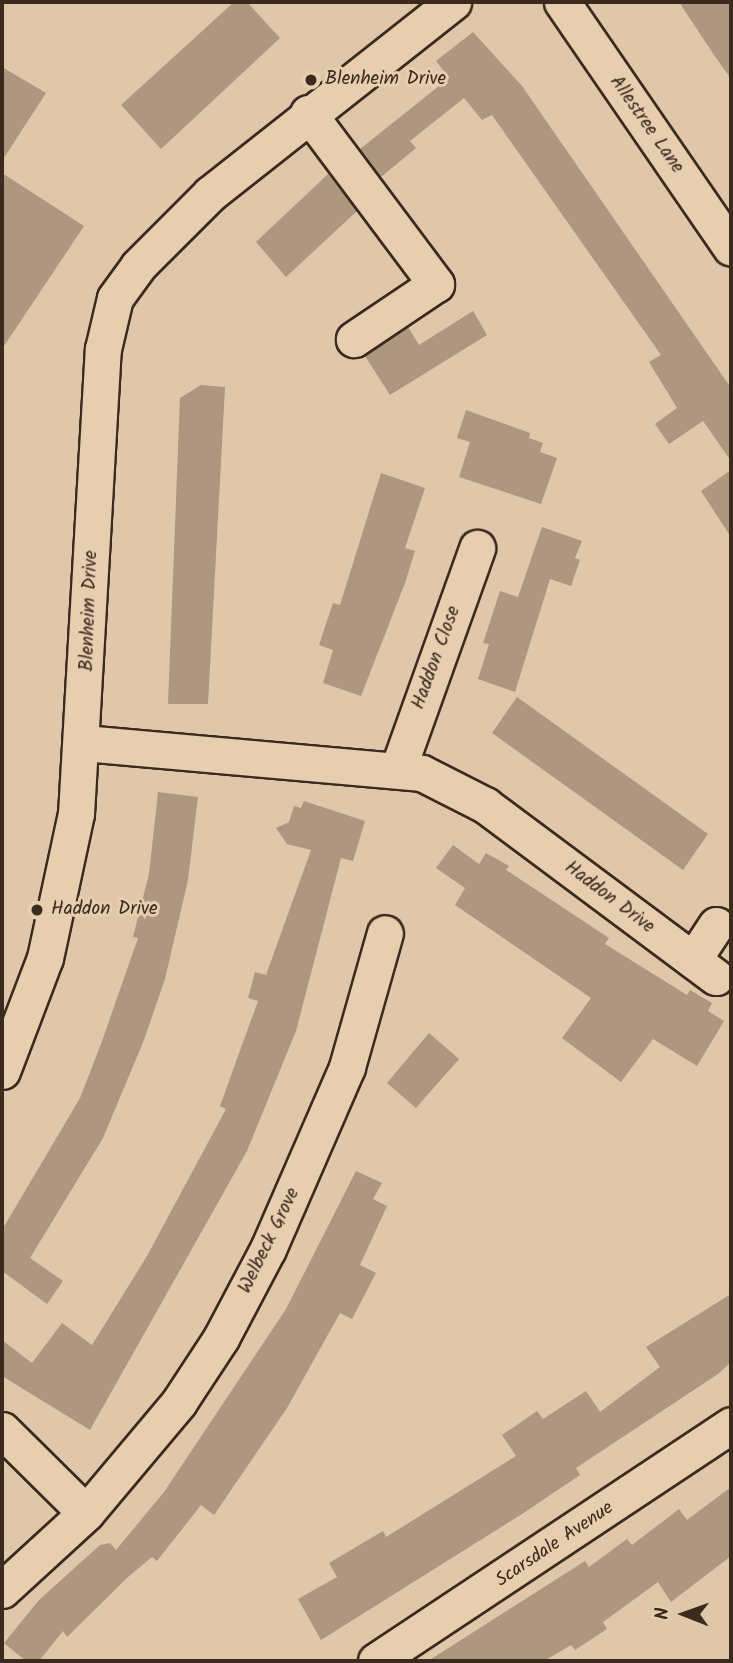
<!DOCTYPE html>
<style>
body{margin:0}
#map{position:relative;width:733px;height:1663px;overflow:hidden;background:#e0c7a9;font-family:Kalam,sans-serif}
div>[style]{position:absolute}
.building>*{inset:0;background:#ad977e}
.roads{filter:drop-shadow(2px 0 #3b2a1e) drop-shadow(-2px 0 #3b2a1e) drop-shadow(0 2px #3b2a1e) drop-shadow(0 -2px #3b2a1e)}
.minor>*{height:35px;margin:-17.5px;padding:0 17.5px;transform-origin:17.5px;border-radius:17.5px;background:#e7ceaf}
.dots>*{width:19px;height:19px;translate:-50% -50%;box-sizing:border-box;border:4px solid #e7ceaf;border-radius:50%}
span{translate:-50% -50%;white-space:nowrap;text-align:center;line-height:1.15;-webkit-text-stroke:6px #e7ceaf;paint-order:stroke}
.poi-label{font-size:19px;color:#3b2a1e}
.left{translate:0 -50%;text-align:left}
.street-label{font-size:19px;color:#3b2a1e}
.frame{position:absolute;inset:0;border:4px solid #3b2a1e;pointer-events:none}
.north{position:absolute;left:649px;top:1579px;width:70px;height:70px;-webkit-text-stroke:5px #e7ceaf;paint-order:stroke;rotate:271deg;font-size:19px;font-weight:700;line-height:28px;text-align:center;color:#3b2a1e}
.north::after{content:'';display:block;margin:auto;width:24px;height:32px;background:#3b2a1e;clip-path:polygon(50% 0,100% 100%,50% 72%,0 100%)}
</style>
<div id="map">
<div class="building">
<div style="clip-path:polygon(234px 2px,247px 2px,280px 38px,161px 149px,121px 105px)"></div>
<div style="clip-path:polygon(679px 2px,731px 2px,731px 79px,712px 52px)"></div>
<div style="clip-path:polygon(473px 32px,522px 86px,731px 388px,731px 461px,703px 421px,669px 444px,655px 424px,677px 408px,649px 362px,661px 355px,492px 115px,482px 120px,464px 98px,410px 141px,416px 148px,381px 177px,360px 149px,449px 78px,436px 61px)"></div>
<div style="clip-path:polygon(2px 67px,46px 93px,2px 161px)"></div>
<div style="clip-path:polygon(2px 173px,84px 226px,2px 349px)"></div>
<div style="clip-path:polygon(328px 174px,357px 211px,286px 277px,256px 242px)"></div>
<div style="clip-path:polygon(473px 311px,487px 335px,390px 395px,365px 356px,408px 327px,419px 345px)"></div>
<div style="clip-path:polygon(201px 385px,225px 387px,208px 704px,168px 704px,180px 398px)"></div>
<div style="clip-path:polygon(466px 410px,530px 433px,529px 438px,543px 443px,540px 452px,557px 458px,541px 504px,459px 477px,470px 442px,457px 438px)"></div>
<div style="clip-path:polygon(731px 470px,731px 537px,701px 491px)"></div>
<div style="clip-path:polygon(381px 473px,425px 488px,405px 548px,415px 551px,405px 583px,361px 696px,323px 683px,333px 650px,319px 645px,333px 603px,340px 605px)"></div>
<div style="clip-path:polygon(542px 527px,582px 541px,575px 558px,580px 560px,571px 586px,550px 579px,515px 692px,478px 679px,489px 644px,483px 643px,500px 591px,518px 597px)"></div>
<div style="clip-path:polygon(517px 697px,708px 834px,683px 870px,492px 733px)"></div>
<div style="clip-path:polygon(158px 792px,198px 797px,188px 880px,165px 979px,144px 1040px,103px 1138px,30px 1258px,63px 1281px,47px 1304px,2px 1271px,2px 1230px,80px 1098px,101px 1044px,138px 938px,133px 937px,149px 874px)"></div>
<div style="clip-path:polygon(304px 801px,365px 821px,353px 861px,341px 858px,296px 1031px,247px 1151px,90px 1430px,2px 1376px,2px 1340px,32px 1363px,62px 1323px,92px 1345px,147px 1256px,226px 1109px,220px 1106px,258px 1001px,248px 998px,255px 972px,266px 975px,311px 850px,287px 844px,276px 828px,289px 822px,294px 806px,301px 808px)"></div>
<div style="clip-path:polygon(453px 845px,479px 864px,486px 853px,509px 866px,506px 870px,609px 938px,605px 944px,687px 995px,690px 990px,712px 1003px,708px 1011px,724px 1021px,697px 1066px,653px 1039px,621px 1082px,562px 1038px,591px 998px,455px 905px,465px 888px,436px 868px)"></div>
<div style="clip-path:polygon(429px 1033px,459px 1059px,416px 1108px,387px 1083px)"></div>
<div style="clip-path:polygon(356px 1171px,382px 1183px,373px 1199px,387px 1206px,360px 1265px,376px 1273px,352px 1319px,340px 1313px,287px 1408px,214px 1515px,201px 1505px,157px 1561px,152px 1557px,128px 1577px,67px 1637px,63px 1631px,39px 1661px,26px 1661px,4px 1643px,39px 1600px,100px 1545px,110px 1543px,116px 1550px,164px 1492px,286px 1309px)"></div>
<div style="clip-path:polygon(731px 1294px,731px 1362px,718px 1374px,576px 1468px,580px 1475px,522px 1514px,321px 1640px,298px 1599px,337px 1577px,329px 1563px,383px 1531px,386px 1537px,516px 1456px,502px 1435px,537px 1411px,543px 1419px,586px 1391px,600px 1412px,660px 1367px,646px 1347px)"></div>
<div style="clip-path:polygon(731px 1487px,731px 1556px,671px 1602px,658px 1582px,603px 1622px,607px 1629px,575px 1650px,571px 1645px,544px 1661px,428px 1661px,585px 1561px,589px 1567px,627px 1539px,632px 1545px,679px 1509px,687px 1520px)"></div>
</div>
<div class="roads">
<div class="minor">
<div style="left:562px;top:2px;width:298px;rotate:55.5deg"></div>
<div style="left:308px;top:113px;width:214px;rotate:53.2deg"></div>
<div style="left:436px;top:284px;width:99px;rotate:146.1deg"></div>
<div style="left:84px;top:743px;width:339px;rotate:5.1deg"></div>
<div style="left:422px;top:773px;width:71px;rotate:26.9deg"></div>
<div style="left:485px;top:805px;width:288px;rotate:36.7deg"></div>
<div style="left:398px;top:769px;width:235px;rotate:-70.3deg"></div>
<div style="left:693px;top:960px;width:42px;rotate:-56.7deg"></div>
<div style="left:2px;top:1071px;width:121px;rotate:-69.2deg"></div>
<div style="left:45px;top:958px;width:147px;rotate:-77.9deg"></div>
<div style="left:76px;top:814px;width:466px;rotate:-86.7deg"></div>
<div style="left:103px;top:349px;width:52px;rotate:-76.8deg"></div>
<div style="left:115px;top:298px;width:39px;rotate:-54deg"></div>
<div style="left:138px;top:266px;width:102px;rotate:-45deg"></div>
<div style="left:210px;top:194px;width:310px;rotate:-38.3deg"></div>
<div style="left:2px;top:1430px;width:118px;rotate:44.7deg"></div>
<div style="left:86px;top:1513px;width:114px;rotate:137.5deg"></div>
<div style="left:86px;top:1513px;width:145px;rotate:-50deg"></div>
<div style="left:179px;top:1402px;width:77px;rotate:-56.7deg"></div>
<div style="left:221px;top:1338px;width:101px;rotate:-62.2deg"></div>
<div style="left:268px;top:1249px;width:198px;rotate:-66.5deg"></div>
<div style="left:347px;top:1067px;width:139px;rotate:-74.2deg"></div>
<div style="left:376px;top:1661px;width:426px;rotate:-33.6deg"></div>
</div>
</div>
<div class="dots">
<div style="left:311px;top:80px;background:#3b2a1e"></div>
<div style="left:37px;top:910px;background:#3b2a1e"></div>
</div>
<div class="poi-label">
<span class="left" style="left:325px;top:80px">Blenheim Drive</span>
<span class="left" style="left:51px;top:910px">Haddon Drive</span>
</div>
<div class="street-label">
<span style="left:646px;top:125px;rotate:55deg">Allestree Lane</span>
<span style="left:90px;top:611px;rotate:-88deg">Blenheim Drive</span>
<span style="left:437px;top:658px;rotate:-70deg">Haddon Close</span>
<span style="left:609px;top:898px;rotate:37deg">Haddon Drive</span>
<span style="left:270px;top:1241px;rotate:-64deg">Welbeck Grove</span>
<span style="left:555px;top:1545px;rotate:-34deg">Scarsdale Avenue</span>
</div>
<div class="frame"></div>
<div class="north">N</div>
</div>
